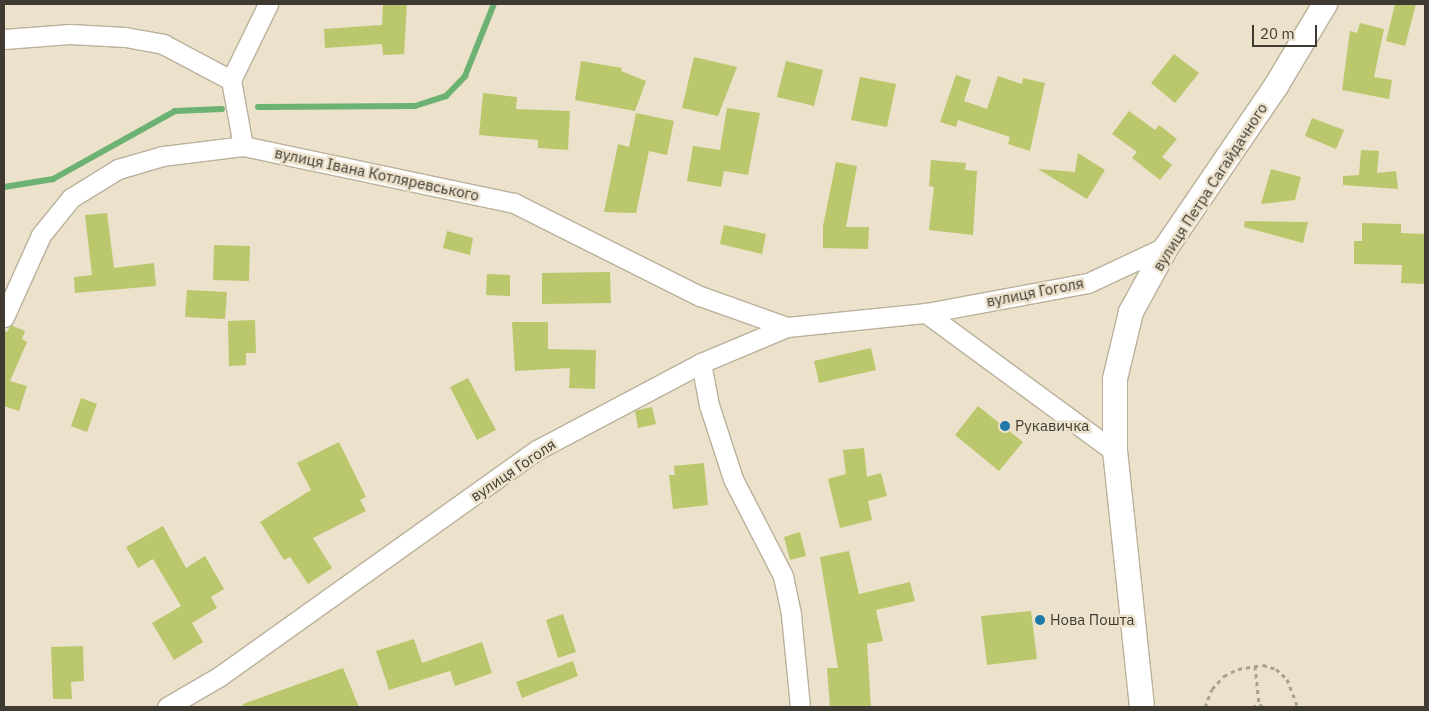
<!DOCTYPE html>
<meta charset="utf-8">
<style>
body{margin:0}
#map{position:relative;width:1429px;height:711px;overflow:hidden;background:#ece1cb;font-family:"IBM Plex Sans",sans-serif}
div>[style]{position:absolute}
.stream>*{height:6px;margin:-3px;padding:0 3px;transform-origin:3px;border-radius:3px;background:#6cb272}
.building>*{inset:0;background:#bbc76c}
.path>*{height:3px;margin-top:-1.5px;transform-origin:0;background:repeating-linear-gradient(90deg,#a9a190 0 4px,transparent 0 8px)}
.roads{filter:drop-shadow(1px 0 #bab09b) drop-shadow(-1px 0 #bab09b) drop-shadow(0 1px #bab09b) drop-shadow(0 -1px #bab09b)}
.minor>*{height:19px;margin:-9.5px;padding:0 9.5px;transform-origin:9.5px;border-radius:9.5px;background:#fff}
.tertiary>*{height:24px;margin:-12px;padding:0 12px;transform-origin:12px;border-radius:12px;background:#fff}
.dots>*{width:14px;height:14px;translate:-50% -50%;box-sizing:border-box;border:2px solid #ece1cb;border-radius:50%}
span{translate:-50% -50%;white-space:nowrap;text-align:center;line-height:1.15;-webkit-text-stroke:5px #ece1cb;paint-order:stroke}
.street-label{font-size:15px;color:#3f3b32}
.poi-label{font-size:15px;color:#3f3b32}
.left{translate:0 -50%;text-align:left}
.frame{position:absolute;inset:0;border:5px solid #3f3b32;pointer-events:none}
.scale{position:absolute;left:1252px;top:25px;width:65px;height:22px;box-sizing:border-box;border:2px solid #3f3b32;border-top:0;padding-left:6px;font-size:15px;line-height:18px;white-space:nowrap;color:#3f3b32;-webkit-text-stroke:4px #ece1cb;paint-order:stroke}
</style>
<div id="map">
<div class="stream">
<div style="left:258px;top:107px;width:157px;rotate:-0.4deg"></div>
<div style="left:415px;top:106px;width:33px;rotate:-18deg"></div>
<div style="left:446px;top:96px;width:28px;rotate:-46deg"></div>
<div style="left:465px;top:76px;width:78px;rotate:-68.1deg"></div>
<div style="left:4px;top:187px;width:50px;rotate:-9.3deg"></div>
<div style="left:53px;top:179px;width:140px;rotate:-29.1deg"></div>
<div style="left:175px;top:111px;width:47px;rotate:-2.4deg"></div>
</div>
<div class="building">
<div style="clip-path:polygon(383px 4px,407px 4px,404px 54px,383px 55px,382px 44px,325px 48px,324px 29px,382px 25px)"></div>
<div style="clip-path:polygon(1395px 4px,1416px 4px,1405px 46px,1386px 41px)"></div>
<div style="clip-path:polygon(1360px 23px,1384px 29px,1374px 77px,1392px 80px,1389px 99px,1342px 90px,1350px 31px,1357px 33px)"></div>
<div style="clip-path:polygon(1174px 54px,1199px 73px,1175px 103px,1151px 83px)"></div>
<div style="clip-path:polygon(694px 57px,737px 67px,718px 116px,682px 108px)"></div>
<div style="clip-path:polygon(581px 61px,622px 68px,621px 71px,646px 81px,635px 111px,575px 100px)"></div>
<div style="clip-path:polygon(786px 61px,823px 70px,814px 106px,777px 97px)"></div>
<div style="clip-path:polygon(956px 75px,971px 80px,964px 101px,987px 109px,998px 76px,1022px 84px,1023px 78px,1045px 83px,1030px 151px,1008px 144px,1010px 137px,958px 120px,956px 127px,940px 122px)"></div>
<div style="clip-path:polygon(860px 77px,896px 84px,887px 127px,851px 120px)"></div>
<div style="clip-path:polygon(483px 93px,517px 97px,516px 109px,570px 111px,568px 150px,538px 148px,538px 140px,479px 135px)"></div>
<div style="clip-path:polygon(727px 108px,760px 113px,748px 175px,724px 171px,721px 187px,687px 181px,693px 146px,720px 150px)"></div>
<div style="clip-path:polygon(1129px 111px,1155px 130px,1159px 125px,1177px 139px,1162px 157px,1172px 165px,1160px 180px,1132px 158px,1137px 152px,1112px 134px)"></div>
<div style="clip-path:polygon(636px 113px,674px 121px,667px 155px,649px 151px,636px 213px,604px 212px,618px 144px,629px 147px)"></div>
<div style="clip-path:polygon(1312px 118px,1344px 130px,1336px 149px,1305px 136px)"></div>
<div style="clip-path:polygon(1361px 150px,1379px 151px,1377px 173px,1396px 171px,1398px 189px,1343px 185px,1343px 176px,1359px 175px)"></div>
<div style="clip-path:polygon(1078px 153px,1105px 170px,1087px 199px,1038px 169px,1075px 172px)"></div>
<div style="clip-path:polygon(931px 160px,966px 163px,965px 170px,977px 171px,973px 235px,929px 230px,934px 187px,929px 186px)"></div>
<div style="clip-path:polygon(836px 162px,857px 166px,846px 227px,869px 227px,868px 249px,823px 248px,823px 226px)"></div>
<div style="clip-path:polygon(1271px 169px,1301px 177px,1295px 200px,1261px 204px)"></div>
<div style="clip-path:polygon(107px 213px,114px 268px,154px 263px,156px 286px,75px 293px,74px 277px,92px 275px,85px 215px)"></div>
<div style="clip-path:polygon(1245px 221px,1308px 222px,1303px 243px,1244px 227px)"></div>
<div style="clip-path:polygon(1362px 223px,1401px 224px,1401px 233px,1425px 234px,1425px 284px,1401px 283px,1402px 265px,1354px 264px,1354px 241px,1362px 241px)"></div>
<div style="clip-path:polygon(724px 225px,766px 234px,762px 254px,720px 244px)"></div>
<div style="clip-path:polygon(447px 231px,473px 238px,470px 255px,443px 248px)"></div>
<div style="clip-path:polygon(214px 245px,250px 246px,249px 281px,213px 280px)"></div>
<div style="clip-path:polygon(610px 272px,611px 303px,542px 304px,542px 273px)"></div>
<div style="clip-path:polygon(487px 274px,510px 275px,510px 296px,486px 295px)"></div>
<div style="clip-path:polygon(187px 290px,227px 292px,225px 319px,185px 317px)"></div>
<div style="clip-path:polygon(255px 320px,256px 353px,246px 353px,246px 365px,229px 366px,228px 321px)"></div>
<div style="clip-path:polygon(512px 322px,548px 322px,548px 349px,596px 350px,595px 389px,569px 388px,570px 368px,515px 371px)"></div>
<div style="clip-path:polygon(11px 325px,25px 331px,22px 339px,27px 342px,10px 381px,27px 386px,19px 411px,4px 406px,4px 331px,7px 332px)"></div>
<div style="clip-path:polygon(871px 348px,876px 370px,819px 383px,814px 361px)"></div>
<div style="clip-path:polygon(468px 378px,496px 430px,477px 440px,450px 387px)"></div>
<div style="clip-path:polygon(81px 398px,97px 404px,87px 432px,71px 426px)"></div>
<div style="clip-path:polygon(978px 406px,1023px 442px,999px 471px,955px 435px)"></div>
<div style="clip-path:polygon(652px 407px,656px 424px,638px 428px,635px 411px)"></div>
<div style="clip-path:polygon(339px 442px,366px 497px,360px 500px,366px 511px,313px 538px,332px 568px,308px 584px,290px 557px,284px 560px,260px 522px,311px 490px,297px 463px)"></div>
<div style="clip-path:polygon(864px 448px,867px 477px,881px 473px,887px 496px,868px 501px,872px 520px,840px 528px,828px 479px,846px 474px,843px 450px)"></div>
<div style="clip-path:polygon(704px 463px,708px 505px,673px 509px,669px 475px,675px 475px,674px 466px)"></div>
<div style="clip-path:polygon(163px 526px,186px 568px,205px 556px,224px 589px,211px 597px,217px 608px,192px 623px,203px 642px,174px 660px,152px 623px,181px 606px,153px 559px,138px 568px,126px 547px)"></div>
<div style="clip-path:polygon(800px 532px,806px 556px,790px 560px,784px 537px)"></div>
<div style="clip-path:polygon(849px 551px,859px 594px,910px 582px,915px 601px,876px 610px,883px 641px,867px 644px,871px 707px,830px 707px,827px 668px,838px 668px,820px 557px)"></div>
<div style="clip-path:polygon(1031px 611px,1037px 659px,987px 665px,981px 616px)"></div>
<div style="clip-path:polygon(563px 614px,576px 652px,558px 658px,546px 620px)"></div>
<div style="clip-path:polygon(414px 639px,422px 663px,482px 642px,492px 673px,455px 686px,450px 671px,389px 690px,376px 651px)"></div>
<div style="clip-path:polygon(83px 646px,84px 681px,71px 682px,72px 699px,53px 699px,51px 647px)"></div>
<div style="clip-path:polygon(573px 661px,578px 676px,522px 698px,516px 682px)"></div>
<div style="clip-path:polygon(343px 668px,359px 707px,243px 707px,243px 704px)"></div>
</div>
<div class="path">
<div style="left:1255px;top:666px;width:39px;rotate:84deg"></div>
<div style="left:1205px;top:707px;width:19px;rotate:-69deg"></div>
<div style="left:1212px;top:689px;width:18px;rotate:-47deg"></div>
<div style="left:1224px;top:676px;width:16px;rotate:-27deg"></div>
<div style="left:1238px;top:669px;width:25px;rotate:-9deg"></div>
<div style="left:1263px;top:665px;width:14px;rotate:17deg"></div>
<div style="left:1276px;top:669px;width:15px;rotate:42deg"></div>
<div style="left:1287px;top:679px;width:30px;rotate:69deg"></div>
<div style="left:1252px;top:707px;width:7px;rotate:-16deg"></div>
<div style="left:1259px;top:705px;width:10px;rotate:11deg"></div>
</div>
<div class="roads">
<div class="minor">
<div style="left:4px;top:39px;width:66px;rotate:-4.3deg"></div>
<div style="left:70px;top:34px;width:55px;rotate:3.1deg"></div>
<div style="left:125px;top:37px;width:39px;rotate:10deg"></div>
<div style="left:163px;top:44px;width:77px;rotate:27.9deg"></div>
<div style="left:231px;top:80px;width:67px;rotate:79.7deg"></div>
<div style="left:243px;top:146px;width:277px;rotate:11.9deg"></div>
<div style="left:514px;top:203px;width:208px;rotate:26.6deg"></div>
<div style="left:700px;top:296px;width:92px;rotate:19.6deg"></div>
<div style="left:231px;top:80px;width:85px;rotate:-64deg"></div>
<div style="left:926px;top:313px;width:235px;rotate:36.3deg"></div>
<div style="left:4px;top:317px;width:90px;rotate:-65.7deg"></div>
<div style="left:41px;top:235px;width:48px;rotate:-51deg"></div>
<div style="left:71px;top:198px;width:55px;rotate:-31.7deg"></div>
<div style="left:118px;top:169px;width:47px;rotate:-16.1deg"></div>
<div style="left:163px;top:156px;width:81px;rotate:-7.1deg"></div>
<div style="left:701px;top:363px;width:43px;rotate:79.2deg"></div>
<div style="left:709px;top:405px;width:78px;rotate:72deg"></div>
<div style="left:733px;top:479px;width:109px;rotate:62.7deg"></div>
<div style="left:783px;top:576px;width:40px;rotate:78deg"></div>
<div style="left:791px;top:615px;width:92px;rotate:84.4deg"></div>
<div style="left:167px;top:707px;width:61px;rotate:-30.3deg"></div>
<div style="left:220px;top:676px;width:389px;rotate:-35.5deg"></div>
<div style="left:537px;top:450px;width:186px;rotate:-27.9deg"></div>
<div style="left:701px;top:363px;width:93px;rotate:-22.7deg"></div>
<div style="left:787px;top:327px;width:140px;rotate:-5.8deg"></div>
<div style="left:926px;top:313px;width:165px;rotate:-10.5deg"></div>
<div style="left:1088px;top:283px;width:87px;rotate:-25.1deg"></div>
</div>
<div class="tertiary">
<div style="left:1142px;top:707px;width:256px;rotate:-96deg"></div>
<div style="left:1115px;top:452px;width:73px;rotate:-90deg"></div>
<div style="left:1115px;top:379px;width:69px;rotate:-76.6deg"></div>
<div style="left:1131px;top:312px;width:75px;rotate:-61.4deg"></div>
<div style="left:1167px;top:246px;width:194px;rotate:-55.7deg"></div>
<div style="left:1276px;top:86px;width:96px;rotate:-59.1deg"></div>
</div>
</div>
<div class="dots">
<div style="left:1005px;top:426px;background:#2078a7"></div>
<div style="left:1040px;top:620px;background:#2078a7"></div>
</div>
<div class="street-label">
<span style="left:377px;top:174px;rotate:12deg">вулиця Івана Котляревського</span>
<span style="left:1210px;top:187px;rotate:-57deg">вулиця Петра Сагайдачного</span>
<span style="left:1035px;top:292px;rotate:-11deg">вулиця Гоголя</span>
<span style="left:513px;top:470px;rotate:-34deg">вулиця Гоголя</span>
</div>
<div class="poi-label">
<span class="left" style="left:1015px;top:426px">Рукавичка</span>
<span class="left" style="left:1050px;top:620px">Нова Пошта</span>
</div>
<div class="frame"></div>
<div class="scale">20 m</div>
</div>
